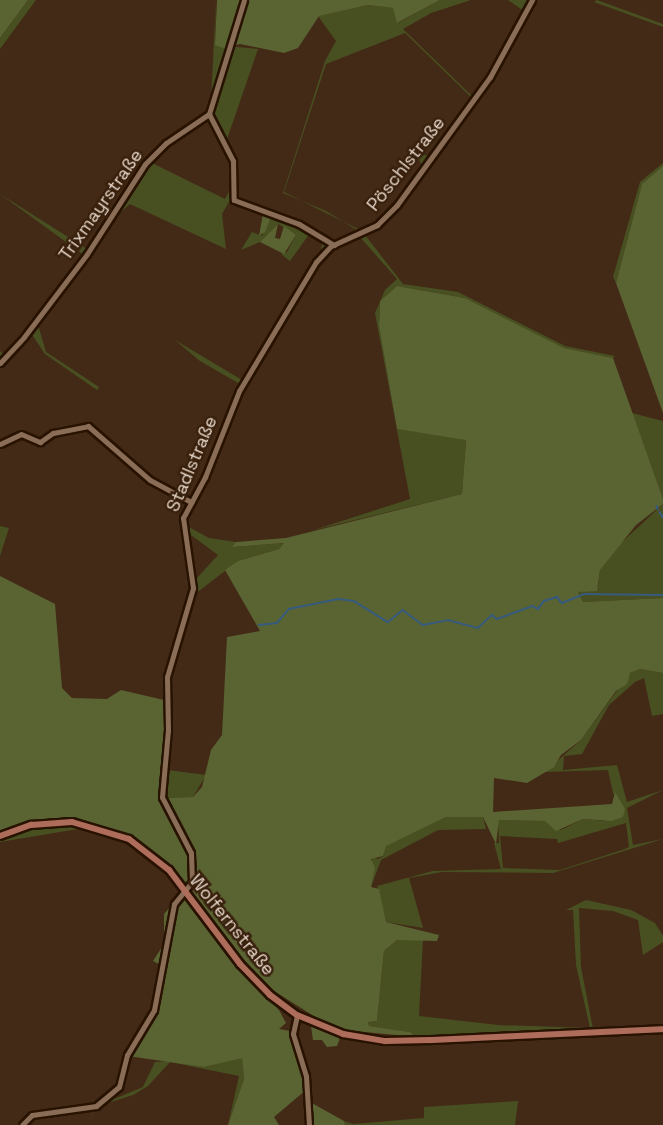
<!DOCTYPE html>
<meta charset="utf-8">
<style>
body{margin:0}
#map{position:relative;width:663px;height:1125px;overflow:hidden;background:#432a16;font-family:"Space Grotesk",sans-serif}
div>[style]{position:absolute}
.green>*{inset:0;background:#485021}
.forest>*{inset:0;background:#5a6433}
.stream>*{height:1.5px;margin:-0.75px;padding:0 0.75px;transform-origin:0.75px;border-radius:0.75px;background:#365b7e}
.roads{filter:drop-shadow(2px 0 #281200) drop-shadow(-2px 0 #281200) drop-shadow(0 2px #281200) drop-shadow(0 -2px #281200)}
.minor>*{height:5px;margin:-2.5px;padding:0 2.5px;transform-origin:2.5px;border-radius:2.5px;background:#896d57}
.major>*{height:6px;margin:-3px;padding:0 3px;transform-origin:3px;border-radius:3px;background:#ae6c5b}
span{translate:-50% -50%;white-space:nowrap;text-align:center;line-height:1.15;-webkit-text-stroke:5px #38200c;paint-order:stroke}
.street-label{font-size:18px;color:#e7d7ca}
</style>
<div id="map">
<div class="green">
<div style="clip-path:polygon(28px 0,36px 0,0 49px,0 38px)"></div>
<div style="clip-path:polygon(evenodd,216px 0,215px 45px,258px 49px,226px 142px,236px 165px,236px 199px,301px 223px,333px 242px,360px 232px,326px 211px,283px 193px,325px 61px,336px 41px,318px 16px,368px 5px,393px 8px,398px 23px,440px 0,471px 0,431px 13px,403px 29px,473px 97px,524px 11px,508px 0,534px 0,496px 69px,459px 124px,393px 212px,365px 235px,403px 284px,458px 292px,565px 346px,615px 356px,613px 358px,564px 348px,465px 298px,397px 286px,380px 301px,379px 326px,397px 429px,466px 439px,462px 494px,314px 530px,410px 499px,375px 313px,385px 290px,397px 279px,360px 237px,327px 251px,251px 371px,211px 469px,185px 520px,185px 525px,209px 538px,236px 542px,233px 547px,284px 543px,279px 549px,238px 561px,195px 594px,190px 602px,169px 675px,168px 770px,206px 775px,193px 797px,164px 798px,167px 666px,189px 596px,190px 577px,197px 578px,218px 555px,180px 527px,187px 505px,181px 498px,154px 484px,109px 447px,157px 483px,193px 497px,240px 384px,200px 361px,175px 340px,242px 380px,321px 252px,322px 243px,310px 233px,290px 261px,281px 254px,287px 252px,296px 235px,278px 224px,260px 242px,241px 250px,252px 232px,262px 236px,271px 217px,255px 207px,230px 200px,222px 214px,226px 249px,130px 204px,113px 219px,88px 263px,75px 273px,38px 325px,46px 352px,99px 387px,97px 390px,45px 354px,29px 330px,17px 344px,0 360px,0 351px,4px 354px,18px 342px,84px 255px,0 194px,87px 249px,151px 155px,206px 114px,211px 101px,216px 0,405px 33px,472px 98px,428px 156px,415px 152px,411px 158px,419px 159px,422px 166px,407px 189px,383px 218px,362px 231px,284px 192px,326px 64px,405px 33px,216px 0,207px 119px,231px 162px,232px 186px,225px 199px,150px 162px,174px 139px,207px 119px)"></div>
<div style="clip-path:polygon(597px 0,663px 24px,663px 27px,594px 2px)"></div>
<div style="clip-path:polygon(663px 163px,663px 166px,642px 184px,616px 283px,613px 277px,640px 182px)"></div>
<div style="clip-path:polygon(632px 413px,663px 421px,663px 499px)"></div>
<div style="clip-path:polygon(663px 504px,663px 598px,583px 602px,578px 592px,598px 587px,600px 570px,619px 545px)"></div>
<div style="clip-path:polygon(0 526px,9px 528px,0 556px)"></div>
<div style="clip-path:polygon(evenodd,640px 669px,663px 673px,663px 714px,652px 716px,644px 678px,635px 682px,609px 705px,582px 754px,564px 756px,563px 770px,617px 765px,627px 802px,663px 790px,627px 808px,633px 845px,663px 839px,553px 873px,442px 872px,409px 878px,423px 928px,386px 922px,377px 886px,433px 871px,501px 869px,494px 843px,499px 843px,498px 820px,546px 821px,561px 830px,583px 819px,605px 821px,625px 809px,613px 793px,608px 770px,545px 772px,581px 740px,630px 673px,640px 669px,626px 823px,629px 847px,625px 849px,560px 870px,503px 868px,500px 836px,557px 839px,558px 843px,626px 823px)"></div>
<div style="clip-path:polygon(75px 817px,132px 836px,171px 867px,194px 893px,182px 893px,156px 862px,132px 845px,84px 828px,0 842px,0 832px,30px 821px)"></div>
<div style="clip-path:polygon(446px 817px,483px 817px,486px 829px,438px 830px,381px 860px,371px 887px,372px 857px,378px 859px,383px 856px,385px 846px)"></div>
<div style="clip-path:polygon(586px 900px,631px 910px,655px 923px,663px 936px,663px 942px,643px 955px,638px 920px,613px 911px,579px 908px,581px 967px,593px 1029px,420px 1038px,410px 1032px,369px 1026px,368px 1022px,377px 1021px,384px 951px,397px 940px,411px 938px,423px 939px,419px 1016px,498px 1025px,590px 1028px,576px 965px,573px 910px,566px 910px)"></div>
<div style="clip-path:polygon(242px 1057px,244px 1079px,228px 1125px,239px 1076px,170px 1062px,148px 1086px,133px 1095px,95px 1107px,90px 1125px,95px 1105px,116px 1088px,120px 1073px,125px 1074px,124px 1080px,112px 1100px,143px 1087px,155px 1062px,168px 1061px,204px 1067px)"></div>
<div style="clip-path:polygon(518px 1101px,515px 1125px,345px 1125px,344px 1121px,353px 1124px,424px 1118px,424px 1107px)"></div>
</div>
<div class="forest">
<div style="clip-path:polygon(0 0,28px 0,0 38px)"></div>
<div style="clip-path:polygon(217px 0,440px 0,397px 23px,393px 8px,368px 5px,319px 16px,298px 48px,284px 53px,240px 44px,223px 48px,215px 45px)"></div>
<div style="clip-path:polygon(663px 166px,663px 413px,616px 283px,642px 184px)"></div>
<div style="clip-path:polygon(263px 214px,271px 217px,265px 232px,259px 236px)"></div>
<div style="clip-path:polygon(278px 224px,275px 238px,280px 239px,284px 226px,296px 235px,284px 254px,260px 242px)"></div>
<div style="clip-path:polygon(397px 286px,465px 298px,564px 348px,613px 358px,663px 499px,663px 504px,636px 525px,600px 570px,597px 591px,578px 592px,583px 602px,663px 598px,663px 673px,640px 669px,630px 673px,627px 684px,616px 691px,581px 740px,561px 755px,554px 767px,527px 783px,494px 778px,493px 812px,612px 804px,615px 792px,625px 809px,623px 817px,611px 821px,583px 819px,556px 831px,545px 821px,499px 820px,496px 844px,483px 817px,446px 817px,386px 846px,383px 856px,371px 859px,375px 868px,371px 887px,379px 889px,386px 922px,439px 935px,437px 941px,397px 940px,384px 951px,377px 1021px,368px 1022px,369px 1026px,410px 1032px,417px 1037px,344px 1030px,325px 1023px,274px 991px,236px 952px,171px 867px,132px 836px,75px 817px,30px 821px,0 832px,0 576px,55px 604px,62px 688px,72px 698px,107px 699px,121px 690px,164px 700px,164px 798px,193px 797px,202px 787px,211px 750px,222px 735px,227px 637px,260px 631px,225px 570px,238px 561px,279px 549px,284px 543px,232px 547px,236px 542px,286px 538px,462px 494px,466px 440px,397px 429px,379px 326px,380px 301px)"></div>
<div style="clip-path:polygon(187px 898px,229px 957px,279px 1010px,286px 1023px,279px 1029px,290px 1031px,306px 1090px,274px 1117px,279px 1125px,228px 1125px,244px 1079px,242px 1058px,204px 1067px,128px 1056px,163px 981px,176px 905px)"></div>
<div style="clip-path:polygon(171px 906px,163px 966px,153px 961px,164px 944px,164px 914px)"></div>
<div style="clip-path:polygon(311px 1026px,340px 1038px,337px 1046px,327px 1047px,322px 1040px,313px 1040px)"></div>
<div style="clip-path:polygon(310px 1102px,344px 1121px,345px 1125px,311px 1125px)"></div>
</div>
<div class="stream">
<div style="left:657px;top:506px;width:3px;rotate:72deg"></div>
<div style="left:660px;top:512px;width:6px;rotate:59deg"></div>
<div style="left:259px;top:625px;width:18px;rotate:-6deg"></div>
<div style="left:277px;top:623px;width:18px;rotate:-49deg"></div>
<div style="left:289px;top:609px;width:50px;rotate:-11.5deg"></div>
<div style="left:338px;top:599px;width:16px;rotate:7deg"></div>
<div style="left:354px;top:601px;width:40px;rotate:32deg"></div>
<div style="left:388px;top:622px;width:19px;rotate:-39deg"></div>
<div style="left:403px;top:610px;width:25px;rotate:37deg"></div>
<div style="left:423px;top:625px;width:25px;rotate:-11deg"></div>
<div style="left:448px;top:620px;width:31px;rotate:15deg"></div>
<div style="left:478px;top:628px;width:19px;rotate:-43deg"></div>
<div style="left:492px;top:615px;width:6px;rotate:39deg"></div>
<div style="left:497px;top:619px;width:38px;rotate:-20deg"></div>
<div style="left:533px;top:606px;width:6px;rotate:31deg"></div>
<div style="left:538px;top:609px;width:10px;rotate:-53deg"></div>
<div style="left:544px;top:601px;width:14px;rotate:-17deg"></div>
<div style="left:557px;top:597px;width:8px;rotate:50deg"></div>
<div style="left:562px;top:603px;width:24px;rotate:-22deg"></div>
<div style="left:584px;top:594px;width:79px;rotate:0.7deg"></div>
</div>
<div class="roads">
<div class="minor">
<div style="left:209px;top:114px;width:53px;rotate:62.9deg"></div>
<div style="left:233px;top:161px;width:39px;rotate:89deg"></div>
<div style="left:234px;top:200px;width:69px;rotate:20.3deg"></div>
<div style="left:299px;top:224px;width:41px;rotate:31deg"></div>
<div style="left:0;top:363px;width:35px;rotate:-47deg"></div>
<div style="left:24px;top:337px;width:104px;rotate:-52.8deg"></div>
<div style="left:87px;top:254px;width:107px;rotate:-57.2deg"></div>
<div style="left:145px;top:164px;width:30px;rotate:-45deg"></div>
<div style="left:166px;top:143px;width:52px;rotate:-34deg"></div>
<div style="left:209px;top:114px;width:119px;rotate:-72.9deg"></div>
<div style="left:0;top:444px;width:23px;rotate:-25deg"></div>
<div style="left:21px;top:434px;width:21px;rotate:23deg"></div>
<div style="left:40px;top:442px;width:16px;rotate:-35deg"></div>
<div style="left:53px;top:433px;width:36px;rotate:-11deg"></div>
<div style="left:88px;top:426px;width:82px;rotate:41.1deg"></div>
<div style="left:150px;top:480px;width:47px;rotate:28.2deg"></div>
<div style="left:297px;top:1015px;width:19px;rotate:102deg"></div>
<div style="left:293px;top:1034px;width:44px;rotate:72.8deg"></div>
<div style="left:306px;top:1076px;width:49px;rotate:86.5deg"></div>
<div style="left:22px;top:1125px;width:14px;rotate:-45deg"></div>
<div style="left:32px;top:1115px;width:65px;rotate:-8deg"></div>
<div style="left:96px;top:1106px;width:30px;rotate:-40deg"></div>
<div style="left:119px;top:1087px;width:33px;rotate:-76deg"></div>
<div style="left:127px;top:1055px;width:52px;rotate:-59deg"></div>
<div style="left:154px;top:1010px;width:108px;rotate:-79.3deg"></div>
<div style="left:174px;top:904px;width:28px;rotate:-51deg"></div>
<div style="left:192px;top:882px;width:29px;rotate:-92deg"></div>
<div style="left:191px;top:853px;width:63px;rotate:-117.4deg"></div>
<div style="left:162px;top:797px;width:67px;rotate:-84.9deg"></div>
<div style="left:168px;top:730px;width:53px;rotate:-91.1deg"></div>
<div style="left:167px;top:677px;width:93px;rotate:-73.7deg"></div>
<div style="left:193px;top:588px;width:71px;rotate:-98.1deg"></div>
<div style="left:183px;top:518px;width:47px;rotate:-61.8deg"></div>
<div style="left:205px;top:477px;width:92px;rotate:-68.4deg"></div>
<div style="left:239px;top:391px;width:150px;rotate:-59.2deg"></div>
<div style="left:316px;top:262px;width:22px;rotate:-47deg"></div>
<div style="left:331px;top:246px;width:51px;rotate:-24.5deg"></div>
<div style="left:377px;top:225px;width:28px;rotate:-45deg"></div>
<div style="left:397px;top:205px;width:158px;rotate:-54deg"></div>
<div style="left:490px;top:77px;width:88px;rotate:-61.4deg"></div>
</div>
<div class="major">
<div style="left:0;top:836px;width:33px;rotate:-20deg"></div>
<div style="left:31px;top:825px;width:41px;rotate:-4.2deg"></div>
<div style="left:72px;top:822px;width:59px;rotate:16.6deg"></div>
<div style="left:129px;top:839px;width:51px;rotate:37.8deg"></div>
<div style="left:169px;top:870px;width:118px;rotate:52.9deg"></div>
<div style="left:240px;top:964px;width:43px;rotate:45.9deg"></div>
<div style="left:270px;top:995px;width:34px;rotate:37deg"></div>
<div style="left:297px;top:1015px;width:50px;rotate:22.4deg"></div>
<div style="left:343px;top:1034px;width:43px;rotate:9.5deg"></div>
<div style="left:385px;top:1041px;width:45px;rotate:-1.3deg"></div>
<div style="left:430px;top:1040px;width:233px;rotate:-2.7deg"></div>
</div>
</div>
<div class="street-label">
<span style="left:406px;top:164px;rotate:-52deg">Pöschlstraße</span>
<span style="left:101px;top:205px;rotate:-55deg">Trixmayrstraße</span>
<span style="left:192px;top:464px;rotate:-67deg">Stadlstraße</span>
<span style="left:232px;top:925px;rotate:51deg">Wolfernstraße</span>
</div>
</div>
